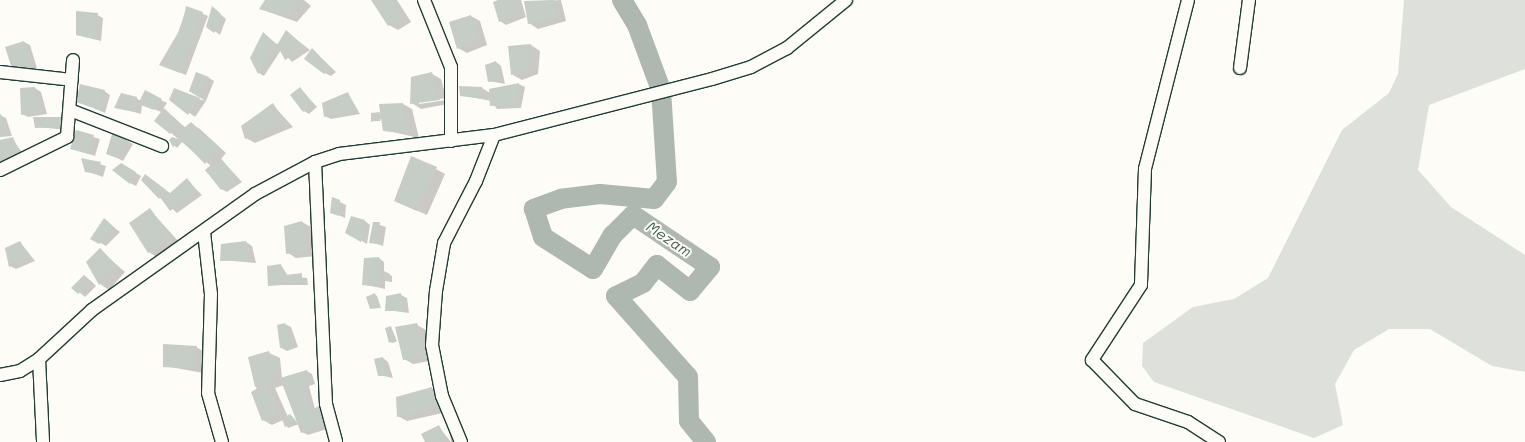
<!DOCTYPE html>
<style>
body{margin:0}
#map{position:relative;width:1525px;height:442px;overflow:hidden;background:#fdfcf7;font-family:Mali,sans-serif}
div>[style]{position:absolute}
.green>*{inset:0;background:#dde0db}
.shadow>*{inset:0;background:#0003}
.river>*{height:20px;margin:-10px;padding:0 10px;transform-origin:10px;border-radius:10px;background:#aeb8b1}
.building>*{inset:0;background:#c6cdc7}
.roads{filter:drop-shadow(1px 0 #1f3d34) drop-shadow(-1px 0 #1f3d34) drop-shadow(0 1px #1f3d34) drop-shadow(0 -1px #1f3d34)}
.minor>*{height:12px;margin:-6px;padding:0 6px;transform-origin:6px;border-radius:6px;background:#fdfcf7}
span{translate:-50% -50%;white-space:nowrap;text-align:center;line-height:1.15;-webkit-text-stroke:4px #fdfcf7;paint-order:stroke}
.water-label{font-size:15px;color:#435c53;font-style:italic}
</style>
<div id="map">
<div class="green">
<div style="clip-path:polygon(1404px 0,1525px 0,1525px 69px,1429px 105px,1418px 170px,1451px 207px,1525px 255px,1525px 372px,1492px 366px,1430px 329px,1389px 329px,1354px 350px,1335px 384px,1343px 425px,1314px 438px,1154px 382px,1142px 366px,1143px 343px,1193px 307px,1234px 299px,1268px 278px,1342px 130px,1389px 93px,1398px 74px)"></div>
</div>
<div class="shadow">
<div style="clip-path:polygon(267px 0,304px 0,311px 6px,297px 22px,260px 9px)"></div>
<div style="clip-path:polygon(372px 0,397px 0,411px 22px,398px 30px,389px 25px)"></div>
<div style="clip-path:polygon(502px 0,521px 0,526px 17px,506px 25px,500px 21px)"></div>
<div style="clip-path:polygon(561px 0,566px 21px,538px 29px,529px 23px,525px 2px)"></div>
<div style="clip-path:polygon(187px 7px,208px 16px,186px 75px,166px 67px)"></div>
<div style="clip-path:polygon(213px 8px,226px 19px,220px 35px,208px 26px)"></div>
<div style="clip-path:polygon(97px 15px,103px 18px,101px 41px,77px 35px)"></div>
<div style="clip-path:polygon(471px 16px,480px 21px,487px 45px,467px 53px,458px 48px)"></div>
<div style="clip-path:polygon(287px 32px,310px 50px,292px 62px,281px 50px,264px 76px,259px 73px,252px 58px,264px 34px,278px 45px)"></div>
<div style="clip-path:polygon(24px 42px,30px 45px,37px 68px,20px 74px)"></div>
<div style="clip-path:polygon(531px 45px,540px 51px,538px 74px,522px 80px,513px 75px,509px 48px)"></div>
<div style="clip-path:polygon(313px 50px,336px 72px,331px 76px,325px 73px)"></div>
<div style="clip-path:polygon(496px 62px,501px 66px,505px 84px,489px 81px)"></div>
<div style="clip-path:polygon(evenodd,432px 74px,441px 79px,448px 104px,421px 109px,412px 103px,432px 74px,446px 98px,446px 100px,419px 104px,419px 102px,446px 98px)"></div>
<div style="clip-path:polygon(209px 78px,214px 81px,206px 101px,195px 117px,171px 99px,174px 90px,205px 101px,190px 90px)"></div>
<div style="clip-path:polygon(519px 84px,525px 87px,521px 108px,497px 109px,491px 101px,461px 95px,482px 88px,490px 93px)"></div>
<div style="clip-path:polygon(35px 88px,41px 92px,47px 114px,28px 117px,22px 114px)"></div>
<div style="clip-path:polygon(300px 88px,317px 107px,309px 114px,304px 111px)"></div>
<div style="clip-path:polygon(104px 91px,110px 95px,105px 113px,77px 101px)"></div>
<div style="clip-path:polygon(145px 92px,167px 103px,163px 109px,186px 128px,191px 124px,200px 129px,226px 153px,221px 159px,242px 182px,227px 192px,221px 189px,211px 166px,171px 133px,161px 112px,142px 104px,141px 114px,116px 107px,136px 98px,141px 101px)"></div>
<div style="clip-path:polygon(348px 93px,360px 114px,331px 119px,325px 116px)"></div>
<div style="clip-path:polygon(403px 104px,412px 109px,419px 138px,384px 130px,382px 114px,380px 121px,372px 121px,380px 113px)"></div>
<div style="clip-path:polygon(273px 105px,293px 127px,255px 143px,246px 138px)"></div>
<div style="clip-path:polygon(0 115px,6px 118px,12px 136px,0 137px)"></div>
<div style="clip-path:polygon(62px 118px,68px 121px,68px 130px,36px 127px)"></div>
<div style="clip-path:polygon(77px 132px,100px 139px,95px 156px,72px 149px)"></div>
<div style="clip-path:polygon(114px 133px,133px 144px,123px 161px,107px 153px)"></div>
<div style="clip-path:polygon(12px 139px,25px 156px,0 163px,0 141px)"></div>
<div style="clip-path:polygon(170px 141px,180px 141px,182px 142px,177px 148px)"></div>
<div style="clip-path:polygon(82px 159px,106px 166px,103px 177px,86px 171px)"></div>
<div style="clip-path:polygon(121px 164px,141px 176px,136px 186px,130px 183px)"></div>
<div style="clip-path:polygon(436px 169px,445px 174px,427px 215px,395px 201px)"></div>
<div style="clip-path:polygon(151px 179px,171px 194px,187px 180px,202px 195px,177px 213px,160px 198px)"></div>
<div style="clip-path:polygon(340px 202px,346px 205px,345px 218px,332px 212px)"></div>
<div style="clip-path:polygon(150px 210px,180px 243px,158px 258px,149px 252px)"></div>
<div style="clip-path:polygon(104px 220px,120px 232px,106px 246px,92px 238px)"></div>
<div style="clip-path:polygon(365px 221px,370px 225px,367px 244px,347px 232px)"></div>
<div style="clip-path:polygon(302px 222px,311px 227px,316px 256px,296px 258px,288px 253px)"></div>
<div style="clip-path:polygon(374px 223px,386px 227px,383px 246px,371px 242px)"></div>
<div style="clip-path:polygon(20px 242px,35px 261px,16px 269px,10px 266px)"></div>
<div style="clip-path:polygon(246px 242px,252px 246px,256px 263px,222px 260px)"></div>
<div style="clip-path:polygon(100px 250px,125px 272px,109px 290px,100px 284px,87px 262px)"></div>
<div style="clip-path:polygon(379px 258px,384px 262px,384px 273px,392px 276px,392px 282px,385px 281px,385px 289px,363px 284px)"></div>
<div style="clip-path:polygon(281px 265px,288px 276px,307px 278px,308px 285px,269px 285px,269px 267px)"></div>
<div style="clip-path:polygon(90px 280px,96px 286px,85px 297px,73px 287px)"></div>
<div style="clip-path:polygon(374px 294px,377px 296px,381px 308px,371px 308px)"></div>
<div style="clip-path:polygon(401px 295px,407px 298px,409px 313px,387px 310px)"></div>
<div style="clip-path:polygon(285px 324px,291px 327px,298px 347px,287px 351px,281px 348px,279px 326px)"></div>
<div style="clip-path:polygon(417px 325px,426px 330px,436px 360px,413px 364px,404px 359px)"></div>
<div style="clip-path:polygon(391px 327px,397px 341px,393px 343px,390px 342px)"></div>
<div style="clip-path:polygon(196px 347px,205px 352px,203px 373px,165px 366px)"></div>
<div style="clip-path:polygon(269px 353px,280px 358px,282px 379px,307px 371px,312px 374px,315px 384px,309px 386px,315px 409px,336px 426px,308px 435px,302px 432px,284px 385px,275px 388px,288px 417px,299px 424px,288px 428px,283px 420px,272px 425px,263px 420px,256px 386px)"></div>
<div style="clip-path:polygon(383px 358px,388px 362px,393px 378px,379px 375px)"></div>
<div style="clip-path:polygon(432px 389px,441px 394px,447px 412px,407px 421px,398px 416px)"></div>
<div style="clip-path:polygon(439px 427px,451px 442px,426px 442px,423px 435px)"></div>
<div style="clip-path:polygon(450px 434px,455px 436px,457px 442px,451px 442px)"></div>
</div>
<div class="river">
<div style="left:622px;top:0;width:29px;rotate:59deg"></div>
<div style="left:637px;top:25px;width:69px;rotate:69.7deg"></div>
<div style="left:661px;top:90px;width:92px;rotate:86.3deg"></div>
<div style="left:667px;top:182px;width:21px;rotate:127deg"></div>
<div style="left:654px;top:199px;width:54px;rotate:-174.7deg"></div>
<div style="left:600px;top:194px;width:39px;rotate:173deg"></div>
<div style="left:561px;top:199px;width:29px;rotate:160deg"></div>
<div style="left:534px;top:209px;width:29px;rotate:72deg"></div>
<div style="left:543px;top:237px;width:59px;rotate:32.6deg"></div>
<div style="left:593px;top:269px;width:39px;rotate:-60deg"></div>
<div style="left:613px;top:235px;width:28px;rotate:-45deg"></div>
<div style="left:633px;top:215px;width:93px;rotate:34deg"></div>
<div style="left:710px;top:267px;width:31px;rotate:130deg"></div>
<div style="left:690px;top:291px;width:42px;rotate:-141.8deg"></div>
<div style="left:657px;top:265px;width:23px;rotate:128deg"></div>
<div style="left:643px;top:283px;width:30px;rotate:154deg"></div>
<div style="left:616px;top:296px;width:108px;rotate:48.4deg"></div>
<div style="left:688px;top:377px;width:44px;rotate:88.7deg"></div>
<div style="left:689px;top:421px;width:27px;rotate:51deg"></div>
</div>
<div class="building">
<div style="clip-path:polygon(265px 0,303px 0,288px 17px,259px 9px)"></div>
<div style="clip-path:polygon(371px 0,392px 0,403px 17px,388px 26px)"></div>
<div style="clip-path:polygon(498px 0,517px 0,521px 14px,499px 22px,493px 2px)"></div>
<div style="clip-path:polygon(554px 0,558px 17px,528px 24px,524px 1px)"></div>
<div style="clip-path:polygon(186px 6px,203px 12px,180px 73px,159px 65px,182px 26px)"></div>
<div style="clip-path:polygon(212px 6px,221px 14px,214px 33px,206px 27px)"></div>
<div style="clip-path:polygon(76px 11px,98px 13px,95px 39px,76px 35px)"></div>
<div style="clip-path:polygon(471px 15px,478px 40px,457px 49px,449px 22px)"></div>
<div style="clip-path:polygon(286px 30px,305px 47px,285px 60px,277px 45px,258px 74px,250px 58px,263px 32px,277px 45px)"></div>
<div style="clip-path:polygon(24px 41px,32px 65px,13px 72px,5px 47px)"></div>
<div style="clip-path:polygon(531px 44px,529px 70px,511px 75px,508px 46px)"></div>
<div style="clip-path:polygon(312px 48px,331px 68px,324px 74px,304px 59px)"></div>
<div style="clip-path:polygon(496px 61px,500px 81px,488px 82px,485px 65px)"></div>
<div style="clip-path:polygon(196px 72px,209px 77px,200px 98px,189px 91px)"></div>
<div style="clip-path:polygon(432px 72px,440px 100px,410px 104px,411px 77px)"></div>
<div style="clip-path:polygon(519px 83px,516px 105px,490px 106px,489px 89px)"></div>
<div style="clip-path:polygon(80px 84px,105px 90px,99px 110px,76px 102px)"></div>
<div style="clip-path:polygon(459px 86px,482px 87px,483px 99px,460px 96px)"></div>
<div style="clip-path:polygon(35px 87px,41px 112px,21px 115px,20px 88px)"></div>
<div style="clip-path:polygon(300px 87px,312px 103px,303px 112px,290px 95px)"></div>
<div style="clip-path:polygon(174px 88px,200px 98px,188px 115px,169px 100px)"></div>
<div style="clip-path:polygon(145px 90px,162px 99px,154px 110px,138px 104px)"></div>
<div style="clip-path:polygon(348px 92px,355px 111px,324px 117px,322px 103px)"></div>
<div style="clip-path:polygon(121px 93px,137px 97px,135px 112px,114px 108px)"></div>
<div style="clip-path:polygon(273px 103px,285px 122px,245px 139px,241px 126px)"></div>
<div style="clip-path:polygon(403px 103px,410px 134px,383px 131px,380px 112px,377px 120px,371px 122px,371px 113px,380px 112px,379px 104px)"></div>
<div style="clip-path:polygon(164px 108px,180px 123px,170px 134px,154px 121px)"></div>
<div style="clip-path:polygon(0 113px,7px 133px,0 134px)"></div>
<div style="clip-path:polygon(33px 117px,62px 117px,63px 127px,35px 128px)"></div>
<div style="clip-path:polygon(191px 122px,218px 147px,205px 164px,176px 135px)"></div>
<div style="clip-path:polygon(76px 130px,94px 135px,89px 154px,70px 149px)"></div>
<div style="clip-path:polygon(113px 131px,128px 139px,117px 158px,106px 154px)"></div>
<div style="clip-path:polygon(13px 137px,20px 153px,0 159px,0 140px)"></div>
<div style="clip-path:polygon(172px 137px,181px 140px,173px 147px,169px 140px)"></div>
<div style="clip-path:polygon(411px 156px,437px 167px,417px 211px,394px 201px)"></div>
<div style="clip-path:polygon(220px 157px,237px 179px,221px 190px,205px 170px)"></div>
<div style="clip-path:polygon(81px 158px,101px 162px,97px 174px,85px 172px)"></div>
<div style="clip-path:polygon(121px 163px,136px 172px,130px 184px,112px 170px)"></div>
<div style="clip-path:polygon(145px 174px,166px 190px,159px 199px,141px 180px)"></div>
<div style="clip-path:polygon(187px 178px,197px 191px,170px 211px,162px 200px)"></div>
<div style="clip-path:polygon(332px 197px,340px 200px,339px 216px,330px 213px)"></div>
<div style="clip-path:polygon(150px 208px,171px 238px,148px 253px,129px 223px)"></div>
<div style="clip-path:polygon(351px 216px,365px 220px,361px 242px,345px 233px)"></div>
<div style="clip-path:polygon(104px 218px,115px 228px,99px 244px,90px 239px)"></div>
<div style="clip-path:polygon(302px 221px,308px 251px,286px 254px,284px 226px)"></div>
<div style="clip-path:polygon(373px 222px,380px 222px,377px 244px,369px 243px)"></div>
<div style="clip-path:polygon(20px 241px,30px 258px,9px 267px,5px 248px)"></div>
<div style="clip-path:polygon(246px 241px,251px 260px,220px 261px,221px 244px)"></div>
<div style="clip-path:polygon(100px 248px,117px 266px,99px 285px,86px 262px)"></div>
<div style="clip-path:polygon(379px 257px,379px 287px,362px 285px,364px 258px)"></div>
<div style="clip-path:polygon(281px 264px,283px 285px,268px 286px,267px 266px)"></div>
<div style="clip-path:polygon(384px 271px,390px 274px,390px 281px,383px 281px)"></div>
<div style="clip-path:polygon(302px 273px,302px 283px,287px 284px,286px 275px)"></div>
<div style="clip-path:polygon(84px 275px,92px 282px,78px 294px,71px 288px)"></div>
<div style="clip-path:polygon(375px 293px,380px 308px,370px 309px,366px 297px)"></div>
<div style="clip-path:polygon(401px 293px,404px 311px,385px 311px,386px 296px)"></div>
<div style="clip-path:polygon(285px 323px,293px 344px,280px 348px,277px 325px)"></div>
<div style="clip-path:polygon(417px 323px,428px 355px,403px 360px,395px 327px)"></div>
<div style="clip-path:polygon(391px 326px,395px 340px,389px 343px,385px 328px)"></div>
<div style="clip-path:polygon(163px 344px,197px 346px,194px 369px,163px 367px)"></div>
<div style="clip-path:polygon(269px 351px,271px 358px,277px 356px,280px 372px,273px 372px,275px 381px,255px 387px,248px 357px)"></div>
<div style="clip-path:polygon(383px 357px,388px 376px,378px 376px,374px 359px)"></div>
<div style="clip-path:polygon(307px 370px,310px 381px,303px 383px,311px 410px,321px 405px,331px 422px,301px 433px,280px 378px)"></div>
<div style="clip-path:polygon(267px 383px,280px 413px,262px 421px,251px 392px)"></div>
<div style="clip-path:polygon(432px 387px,439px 407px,397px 417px,396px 397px)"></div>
<div style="clip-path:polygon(290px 414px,297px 422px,285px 427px,282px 419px)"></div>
<div style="clip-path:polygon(439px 425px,447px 441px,425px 442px,421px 434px)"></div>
</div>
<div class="roads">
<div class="minor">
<div style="left:424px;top:0;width:72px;rotate:68.1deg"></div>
<div style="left:451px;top:67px;width:74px;rotate:90deg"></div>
<div style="left:1188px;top:0;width:174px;rotate:104.3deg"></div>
<div style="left:1145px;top:169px;width:116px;rotate:92deg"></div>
<div style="left:1141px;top:285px;width:90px;rotate:123.2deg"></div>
<div style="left:1092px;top:360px;width:62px;rotate:45.7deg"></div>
<div style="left:1135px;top:404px;width:56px;rotate:18.8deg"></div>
<div style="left:1188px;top:422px;width:37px;rotate:33deg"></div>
<div style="left:1240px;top:68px;width:69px;rotate:-82.5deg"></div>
<div style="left:0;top:72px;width:72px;rotate:6.3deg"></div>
<div style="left:70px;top:110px;width:99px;rotate:21.4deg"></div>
<div style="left:315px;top:162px;width:242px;rotate:87.4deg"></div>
<div style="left:326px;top:404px;width:39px;rotate:75deg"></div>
<div style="left:0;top:170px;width:75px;rotate:-26.2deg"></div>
<div style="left:67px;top:137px;width:77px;rotate:-85.5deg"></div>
<div style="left:204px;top:232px;width:62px;rotate:83.6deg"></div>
<div style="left:211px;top:294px;width:99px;rotate:91.7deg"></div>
<div style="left:208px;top:393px;width:51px;rotate:74.1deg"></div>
<div style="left:39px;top:359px;width:83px;rotate:87.2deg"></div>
<div style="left:0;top:375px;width:20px;rotate:-11deg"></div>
<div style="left:20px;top:371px;width:22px;rotate:-32deg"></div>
<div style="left:39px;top:359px;width:72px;rotate:-42.8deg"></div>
<div style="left:92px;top:310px;width:200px;rotate:-35.4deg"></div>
<div style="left:255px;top:194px;width:68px;rotate:-28.1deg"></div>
<div style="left:315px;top:162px;width:25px;rotate:-18deg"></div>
<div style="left:339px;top:154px;width:156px;rotate:-7deg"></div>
<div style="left:494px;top:135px;width:225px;rotate:-14.4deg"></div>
<div style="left:712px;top:79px;width:41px;rotate:-17.1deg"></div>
<div style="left:751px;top:67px;width:41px;rotate:-27.8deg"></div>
<div style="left:787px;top:48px;width:76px;rotate:-39.1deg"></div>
<div style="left:461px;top:442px;width:50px;rotate:-112.4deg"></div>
<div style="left:442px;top:396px;width:52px;rotate:-101.1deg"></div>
<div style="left:432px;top:345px;width:54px;rotate:-85.8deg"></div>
<div style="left:436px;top:291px;width:49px;rotate:-80.5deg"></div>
<div style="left:444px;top:243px;width:70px;rotate:-62.7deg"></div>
<div style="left:476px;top:181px;width:49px;rotate:-68.6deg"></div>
</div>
</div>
<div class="water-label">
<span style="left:669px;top:239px;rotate:34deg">Mezam</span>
</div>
</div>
